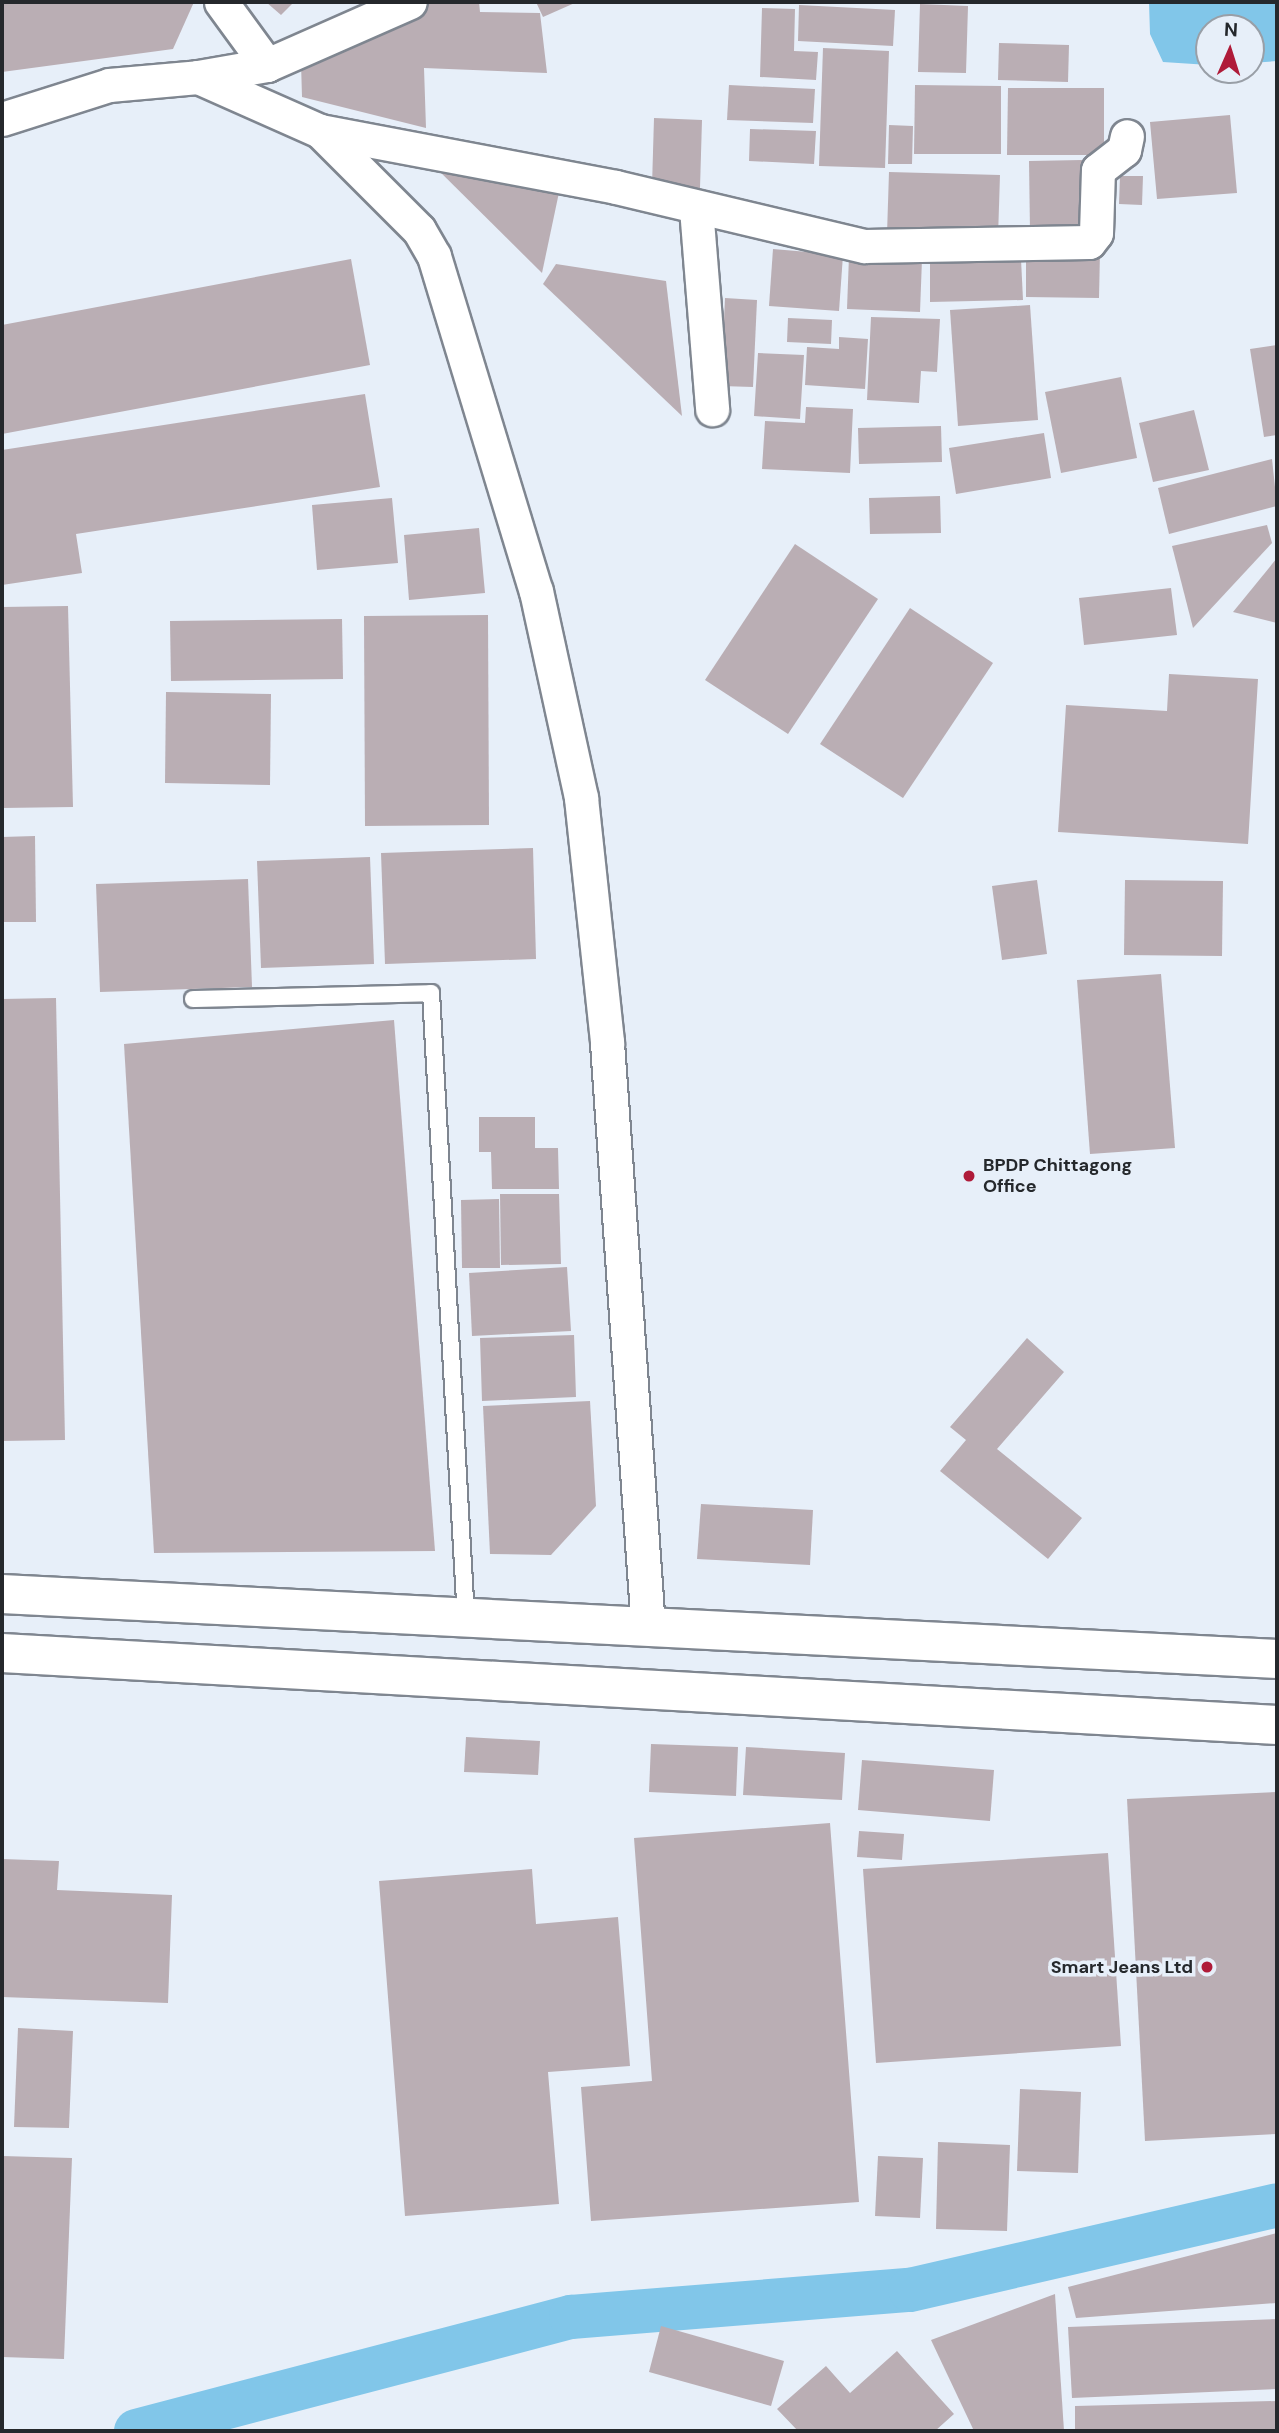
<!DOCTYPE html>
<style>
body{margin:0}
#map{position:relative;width:1279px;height:2433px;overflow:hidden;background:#e7eff9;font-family:"DM Sans",sans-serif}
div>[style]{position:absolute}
.water>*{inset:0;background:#81c6e9}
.canal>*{height:44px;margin:-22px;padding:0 22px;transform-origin:22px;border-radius:22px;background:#81c6e9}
.building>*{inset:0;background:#baaeb4}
.roads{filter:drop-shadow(2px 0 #7f8690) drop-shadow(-2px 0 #7f8690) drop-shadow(0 2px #7f8690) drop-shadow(0 -2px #7f8690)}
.lane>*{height:16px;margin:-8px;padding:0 8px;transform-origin:8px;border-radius:8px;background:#fff}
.street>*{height:33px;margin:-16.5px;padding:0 16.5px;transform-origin:16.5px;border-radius:16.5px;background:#fff}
.secondary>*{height:38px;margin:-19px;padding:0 19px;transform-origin:19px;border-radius:19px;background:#fff}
.dots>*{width:19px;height:19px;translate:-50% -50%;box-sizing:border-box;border:4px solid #e7eff9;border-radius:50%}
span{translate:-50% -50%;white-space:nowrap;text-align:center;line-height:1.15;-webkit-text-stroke:7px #e7eff9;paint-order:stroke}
.poi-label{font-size:18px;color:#25282c;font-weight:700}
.left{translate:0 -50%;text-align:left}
.right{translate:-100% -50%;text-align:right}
.frame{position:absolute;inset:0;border:4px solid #25282c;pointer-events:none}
.north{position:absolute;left:1195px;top:14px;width:70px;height:70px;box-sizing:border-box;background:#e7eff9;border:2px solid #999fa7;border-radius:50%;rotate:3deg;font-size:19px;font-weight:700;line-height:28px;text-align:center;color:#25282c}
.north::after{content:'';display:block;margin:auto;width:24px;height:32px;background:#af1b39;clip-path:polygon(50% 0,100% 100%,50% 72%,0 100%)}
</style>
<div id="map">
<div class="water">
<div style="clip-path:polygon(1149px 2px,1277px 2px,1277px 61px,1251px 63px,1251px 28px,1209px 28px,1209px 65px,1163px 62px,1150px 34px)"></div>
</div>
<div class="canal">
<div style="left:136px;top:2431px;width:450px;rotate:-14.7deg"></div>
<div style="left:571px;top:2317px;width:340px;rotate:-4.6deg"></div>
<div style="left:910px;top:2290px;width:377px;rotate:-13deg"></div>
</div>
<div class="building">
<div style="clip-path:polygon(2px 2px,194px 2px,173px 49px,2px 72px)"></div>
<div style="clip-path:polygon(266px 2px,294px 2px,281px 15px)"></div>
<div style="clip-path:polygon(424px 2px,479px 2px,480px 12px,540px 13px,547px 73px,424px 68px,426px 128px,302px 97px,301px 63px)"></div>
<div style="clip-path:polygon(536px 2px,577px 2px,543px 17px)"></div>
<div style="clip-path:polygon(920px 4px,968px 6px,966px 73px,918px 72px)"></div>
<div style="clip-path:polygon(799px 5px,895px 10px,893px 46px,798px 41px)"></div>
<div style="clip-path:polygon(762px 8px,795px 9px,794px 51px,818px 52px,816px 80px,760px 77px)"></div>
<div style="clip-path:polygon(999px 43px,1069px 45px,1068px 82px,998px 80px)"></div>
<div style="clip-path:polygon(823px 48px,889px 51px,885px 168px,819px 166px)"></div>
<div style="clip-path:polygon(729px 85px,815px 89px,813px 123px,727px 120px)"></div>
<div style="clip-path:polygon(915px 85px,1001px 86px,1001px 154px,914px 154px)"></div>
<div style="clip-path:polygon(1008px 88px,1104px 88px,1104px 155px,1007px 155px)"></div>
<div style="clip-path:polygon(1230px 115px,1237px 193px,1157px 199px,1150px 122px)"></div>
<div style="clip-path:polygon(654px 118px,702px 120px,700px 188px,652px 186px)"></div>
<div style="clip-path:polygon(889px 125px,913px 126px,912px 164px,888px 164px)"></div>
<div style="clip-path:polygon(750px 129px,816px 131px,814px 164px,749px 161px)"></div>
<div style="clip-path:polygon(421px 153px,561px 183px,542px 273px)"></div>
<div style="clip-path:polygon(1082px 160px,1083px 231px,1030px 232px,1029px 161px)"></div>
<div style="clip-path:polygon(889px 172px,1000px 175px,998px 237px,887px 234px)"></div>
<div style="clip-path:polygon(1120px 176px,1143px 176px,1142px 205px,1119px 204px)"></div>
<div style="clip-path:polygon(773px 249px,843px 255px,839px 311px,769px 306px)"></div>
<div style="clip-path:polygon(1026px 251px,1100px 252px,1099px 298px,1026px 297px)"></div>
<div style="clip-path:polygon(849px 256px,922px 259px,920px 312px,847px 309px)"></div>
<div style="clip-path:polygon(351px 259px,370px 365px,2px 434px,2px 325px)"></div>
<div style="clip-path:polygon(1021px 259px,1023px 300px,930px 302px,930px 260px)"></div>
<div style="clip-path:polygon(556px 264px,666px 281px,682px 416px,543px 284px)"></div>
<div style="clip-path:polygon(725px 298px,757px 300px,753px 387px,721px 386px)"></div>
<div style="clip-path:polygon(1030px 305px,1038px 420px,958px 426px,950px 310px)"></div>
<div style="clip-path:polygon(871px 317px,940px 319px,937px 372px,921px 371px,919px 403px,867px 400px)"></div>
<div style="clip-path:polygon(788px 318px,832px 320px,831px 344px,787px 342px)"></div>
<div style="clip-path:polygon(839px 337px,868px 339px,865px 389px,805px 385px,807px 347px,839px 349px)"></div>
<div style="clip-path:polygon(1277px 345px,1277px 435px,1264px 437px,1250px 349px)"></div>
<div style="clip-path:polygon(758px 353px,804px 355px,800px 419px,754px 416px)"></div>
<div style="clip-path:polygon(1121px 377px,1137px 458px,1061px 473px,1045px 392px)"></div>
<div style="clip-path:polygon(365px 394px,380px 487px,76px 534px,82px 573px,2px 585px,2px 450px)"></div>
<div style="clip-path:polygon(806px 407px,853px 409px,850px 473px,762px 469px,765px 421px,805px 423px)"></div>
<div style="clip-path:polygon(1194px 410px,1209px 470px,1153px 482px,1139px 423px)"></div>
<div style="clip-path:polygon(941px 426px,942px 462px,859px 464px,858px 428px)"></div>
<div style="clip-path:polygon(1044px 433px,1051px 478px,956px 494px,949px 448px)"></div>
<div style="clip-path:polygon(1272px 459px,1277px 506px,1169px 534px,1158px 488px)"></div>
<div style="clip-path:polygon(940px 496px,941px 533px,870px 534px,869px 498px)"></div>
<div style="clip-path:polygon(392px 498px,398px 563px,317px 570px,312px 505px)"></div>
<div style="clip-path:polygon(1267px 525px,1272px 543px,1193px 628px,1172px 546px)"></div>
<div style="clip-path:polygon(479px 528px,485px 593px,409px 600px,404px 535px)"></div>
<div style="clip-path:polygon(795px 544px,878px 599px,788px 734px,705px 680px)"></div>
<div style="clip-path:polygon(1277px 558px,1277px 623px,1233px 612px)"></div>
<div style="clip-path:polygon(1171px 588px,1177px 635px,1084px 645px,1079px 598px)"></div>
<div style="clip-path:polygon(68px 606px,73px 807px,2px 808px,2px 607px)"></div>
<div style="clip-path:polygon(910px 608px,993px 663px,903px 798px,820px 744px)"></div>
<div style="clip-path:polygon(488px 615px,489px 825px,365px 826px,364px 616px)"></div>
<div style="clip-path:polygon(342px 619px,343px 679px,171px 681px,170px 621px)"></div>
<div style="clip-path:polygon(1169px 674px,1258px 679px,1248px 844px,1058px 832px,1066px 705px,1167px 711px)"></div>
<div style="clip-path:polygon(166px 692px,271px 694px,270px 785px,165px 783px)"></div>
<div style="clip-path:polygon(35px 836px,36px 922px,2px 922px,2px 837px)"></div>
<div style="clip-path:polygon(533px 848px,536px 959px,385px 964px,381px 853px)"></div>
<div style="clip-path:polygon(370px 857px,374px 964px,261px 968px,257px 861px)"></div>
<div style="clip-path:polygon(248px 879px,252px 987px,100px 992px,96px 884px)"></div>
<div style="clip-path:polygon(1037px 880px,1047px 954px,1002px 960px,992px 886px)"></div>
<div style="clip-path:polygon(1125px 880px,1223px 881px,1222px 956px,1124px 955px)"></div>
<div style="clip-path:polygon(1161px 974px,1175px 1148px,1090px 1154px,1077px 980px)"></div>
<div style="clip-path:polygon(56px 998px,65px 1440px,2px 1441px,2px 999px)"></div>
<div style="clip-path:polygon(394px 1020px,435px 1551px,154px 1553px,124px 1044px)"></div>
<div style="clip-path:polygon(479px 1117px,535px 1117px,535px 1148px,558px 1148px,559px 1189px,492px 1189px,491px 1152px,479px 1152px)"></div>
<div style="clip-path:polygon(500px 1194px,559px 1194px,561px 1264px,501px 1265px)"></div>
<div style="clip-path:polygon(499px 1199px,500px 1268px,462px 1268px,461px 1200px)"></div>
<div style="clip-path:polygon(567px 1267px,571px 1331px,472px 1336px,469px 1273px)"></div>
<div style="clip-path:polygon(574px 1335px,576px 1397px,482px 1401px,480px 1338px)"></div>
<div style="clip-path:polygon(1027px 1338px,1064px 1372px,997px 1449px,1082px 1518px,1048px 1559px,940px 1471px,966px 1440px,950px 1427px)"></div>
<div style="clip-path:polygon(590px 1401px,596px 1506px,551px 1555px,490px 1554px,483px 1406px)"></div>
<div style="clip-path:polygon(701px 1504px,813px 1510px,810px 1565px,697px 1559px)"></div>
<div style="clip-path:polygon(466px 1737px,540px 1741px,538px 1775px,464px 1772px)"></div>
<div style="clip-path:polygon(651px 1744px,738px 1747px,736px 1796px,649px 1792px)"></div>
<div style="clip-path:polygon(746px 1747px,845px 1753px,842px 1800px,743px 1795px)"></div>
<div style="clip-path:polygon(862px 1760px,994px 1770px,990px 1821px,858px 1810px)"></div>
<div style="clip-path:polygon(1277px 1792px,1277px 2134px,1145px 2141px,1127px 1799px)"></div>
<div style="clip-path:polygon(830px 1823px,859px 2202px,591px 2221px,581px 2087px,652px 2081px,634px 1838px)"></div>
<div style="clip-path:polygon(859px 1831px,904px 1834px,902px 1860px,857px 1857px)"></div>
<div style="clip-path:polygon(1108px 1853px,1121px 2046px,876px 2063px,863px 1869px)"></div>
<div style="clip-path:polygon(2px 1859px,59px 1861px,57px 1890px,172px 1895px,168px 2003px,2px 1997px)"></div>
<div style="clip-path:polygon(532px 1869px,536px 1924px,618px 1917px,630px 2066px,548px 2072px,559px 2204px,405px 2216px,379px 1881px)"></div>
<div style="clip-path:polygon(18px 2028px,73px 2031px,69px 2128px,14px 2127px)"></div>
<div style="clip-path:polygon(1020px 2089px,1081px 2092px,1078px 2173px,1017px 2171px)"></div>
<div style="clip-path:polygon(938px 2142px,1010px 2145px,1007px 2231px,936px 2229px)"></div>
<div style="clip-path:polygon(2px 2156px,72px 2158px,64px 2359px,2px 2357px)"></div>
<div style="clip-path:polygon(878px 2156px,923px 2158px,920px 2218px,875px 2216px)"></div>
<div style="clip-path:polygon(1277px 2233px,1277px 2303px,1076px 2318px,1068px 2287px)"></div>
<div style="clip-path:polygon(1055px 2294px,1064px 2431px,974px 2431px,931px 2340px)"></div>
<div style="clip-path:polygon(1277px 2319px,1277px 2389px,1072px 2398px,1068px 2327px)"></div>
<div style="clip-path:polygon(661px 2326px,784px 2361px,771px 2406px,649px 2372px)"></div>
<div style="clip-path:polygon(897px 2351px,954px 2414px,935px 2431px,798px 2431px,777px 2409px,826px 2366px,850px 2393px)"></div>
<div style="clip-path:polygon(1277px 2401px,1277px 2431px,1075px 2431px,1075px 2406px)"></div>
</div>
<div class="roads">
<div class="lane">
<div style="left:193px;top:999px;width:238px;rotate:-1.4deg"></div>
<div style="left:431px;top:993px;width:627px;rotate:86.8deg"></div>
</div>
<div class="street">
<div style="left:221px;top:2px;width:78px;rotate:53.9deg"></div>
<div style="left:198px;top:77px;width:70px;rotate:-9.9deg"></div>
<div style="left:267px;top:65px;width:156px;rotate:-23.8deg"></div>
<div style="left:2px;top:119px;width:112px;rotate:-17.6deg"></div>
<div style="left:109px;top:85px;width:89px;rotate:-5.1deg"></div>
<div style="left:198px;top:77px;width:133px;rotate:23.9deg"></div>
<div style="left:320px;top:131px;width:140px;rotate:45deg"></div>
<div style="left:419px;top:230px;width:30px;rotate:60deg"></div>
<div style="left:434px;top:256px;width:350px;rotate:73.1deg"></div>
<div style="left:536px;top:591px;width:212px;rotate:77.7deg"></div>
<div style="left:581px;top:798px;width:246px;rotate:83.9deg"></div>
<div style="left:607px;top:1043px;width:586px;rotate:85.99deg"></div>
<div style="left:320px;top:131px;width:301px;rotate:10.7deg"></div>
<div style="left:616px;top:187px;width:255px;rotate:13.4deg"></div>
<div style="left:864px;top:246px;width:225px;rotate:-1deg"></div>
<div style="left:1089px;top:242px;width:11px;rotate:-52deg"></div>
<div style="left:1096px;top:233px;width:63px;rotate:-88.2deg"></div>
<div style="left:1098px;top:170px;width:33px;rotate:-38deg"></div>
<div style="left:1124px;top:150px;width:14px;rotate:-78deg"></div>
<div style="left:696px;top:208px;width:202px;rotate:85.4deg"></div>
</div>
<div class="secondary">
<div style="left:2px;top:1594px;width:1277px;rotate:2.92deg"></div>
<div style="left:2px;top:1653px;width:1277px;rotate:3.23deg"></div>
</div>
</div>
<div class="dots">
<div style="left:969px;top:1176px;background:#af1b39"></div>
<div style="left:1207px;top:1967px;background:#af1b39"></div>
</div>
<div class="poi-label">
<span class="left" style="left:983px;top:1176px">BPDP Chittagong<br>Office</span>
<span class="right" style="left:1193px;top:1967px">Smart Jeans Ltd</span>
</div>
<div class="frame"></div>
<div class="north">N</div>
</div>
